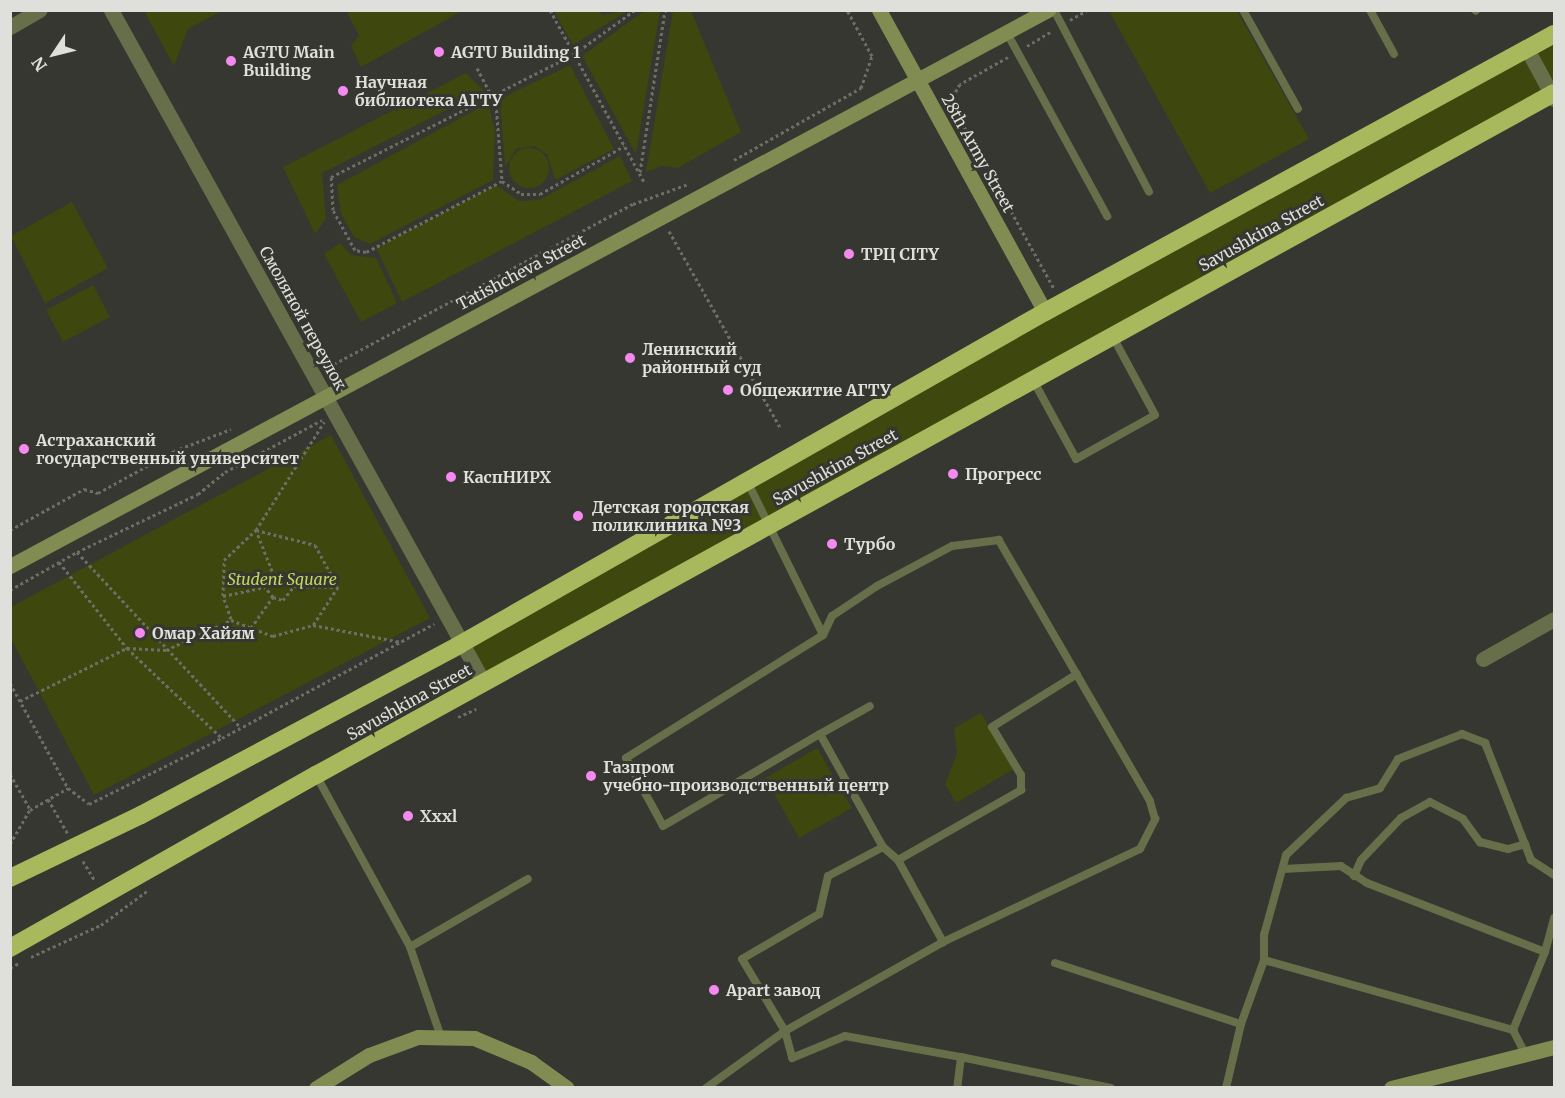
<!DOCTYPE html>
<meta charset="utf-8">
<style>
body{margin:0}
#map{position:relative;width:1565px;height:1098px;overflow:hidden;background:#353730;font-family:Merriweather,serif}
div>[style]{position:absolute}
.green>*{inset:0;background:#3e470d}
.round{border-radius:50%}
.path>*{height:3px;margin-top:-1.5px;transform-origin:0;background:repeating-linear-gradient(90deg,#6c6e68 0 3px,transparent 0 6px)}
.lane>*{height:8px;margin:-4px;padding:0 4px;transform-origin:4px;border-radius:4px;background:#666e4a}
.street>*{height:15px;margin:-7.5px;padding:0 7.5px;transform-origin:7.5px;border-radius:7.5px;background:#666e4a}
.secondary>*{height:15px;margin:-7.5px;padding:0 7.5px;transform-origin:7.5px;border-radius:7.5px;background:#808c52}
.highway>*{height:18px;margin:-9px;padding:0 9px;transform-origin:9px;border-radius:9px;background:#a7b95c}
.dots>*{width:16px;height:16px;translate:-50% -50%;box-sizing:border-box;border:3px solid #353730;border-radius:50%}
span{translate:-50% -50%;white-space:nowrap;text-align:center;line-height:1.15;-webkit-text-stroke:6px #353730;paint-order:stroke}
.poi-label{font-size:16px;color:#dfe0db;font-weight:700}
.left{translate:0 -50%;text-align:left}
.street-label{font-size:16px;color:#dfe0db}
.park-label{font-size:16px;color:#c1d85c;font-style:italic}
.frame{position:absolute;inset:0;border:12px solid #dfe0db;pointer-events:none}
.north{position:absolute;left:24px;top:24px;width:60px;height:60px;-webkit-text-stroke:4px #353730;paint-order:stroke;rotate:235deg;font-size:16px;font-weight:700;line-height:24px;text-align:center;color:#dfe0db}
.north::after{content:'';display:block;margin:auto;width:21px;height:27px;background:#dfe0db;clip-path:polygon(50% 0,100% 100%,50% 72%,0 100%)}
</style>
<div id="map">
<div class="green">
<div style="clip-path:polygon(144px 11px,222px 11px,188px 29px,174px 66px)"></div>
<div style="clip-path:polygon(346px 11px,462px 11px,361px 67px,351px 46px,359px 35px)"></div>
<div style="clip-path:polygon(554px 11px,599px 11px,602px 15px,627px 11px,573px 45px)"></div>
<div style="clip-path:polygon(644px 11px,660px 11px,636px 154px,582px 56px)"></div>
<div style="clip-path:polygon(673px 11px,691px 11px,741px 132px,678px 168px,662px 166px,646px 172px)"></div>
<div style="clip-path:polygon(1109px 11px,1237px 11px,1309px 139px,1210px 193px)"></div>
<div style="clip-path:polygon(1554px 34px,1554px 93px,487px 675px,471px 646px)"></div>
<div style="clip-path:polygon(570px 65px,614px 149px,555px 180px,547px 154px,534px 146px,516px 149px,505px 167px,500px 99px)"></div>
<div style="clip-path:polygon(466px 73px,484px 91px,322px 173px,326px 219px,315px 234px,283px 167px)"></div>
<div style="clip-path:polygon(488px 103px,495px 131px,493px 180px,370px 244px,354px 237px,341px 214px,337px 185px)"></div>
<div class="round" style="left:509px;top:148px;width:40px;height:40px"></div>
<div style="clip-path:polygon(620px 156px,632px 181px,402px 302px,376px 248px,496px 185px,519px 201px,539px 200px)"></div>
<div style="clip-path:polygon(72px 202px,108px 268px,45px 303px,11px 236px)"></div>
<div style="clip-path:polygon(340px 243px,351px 255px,376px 258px,397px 303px,361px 322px,324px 254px)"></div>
<div style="clip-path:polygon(93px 285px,110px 317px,63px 342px,46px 310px)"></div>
<div style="clip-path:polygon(331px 435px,430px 618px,94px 795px,11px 639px,11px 607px)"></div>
<div style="clip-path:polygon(981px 713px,1014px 769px,956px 803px,945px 784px,957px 753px,954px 728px)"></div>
<div style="clip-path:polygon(817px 748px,852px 808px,799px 838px,765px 778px)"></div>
</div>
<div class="path">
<div style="left:550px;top:10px;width:196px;rotate:61.3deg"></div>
<div style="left:1070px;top:20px;width:20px;rotate:-30deg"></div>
<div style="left:1027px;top:46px;width:29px;rotate:-31deg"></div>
<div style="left:1008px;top:57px;width:55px;rotate:150.6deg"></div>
<div style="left:960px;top:84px;width:20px;rotate:120deg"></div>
<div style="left:950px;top:101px;width:215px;rotate:61deg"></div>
<div style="left:477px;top:68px;width:41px;rotate:62.2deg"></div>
<div style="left:496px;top:104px;width:77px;rotate:85.5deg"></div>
<div style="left:502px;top:181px;width:23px;rotate:34deg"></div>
<div style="left:521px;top:194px;width:19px"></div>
<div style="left:540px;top:194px;width:97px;rotate:-29.7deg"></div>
<div style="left:734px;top:160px;width:146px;rotate:-29.6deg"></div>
<div style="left:861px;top:88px;width:34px;rotate:-71deg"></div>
<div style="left:872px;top:56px;width:52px;rotate:-118.5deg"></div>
<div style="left:640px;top:172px;width:164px;rotate:-81.2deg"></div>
<div style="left:502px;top:181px;width:153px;rotate:152.4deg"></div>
<div style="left:366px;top:252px;width:11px;rotate:-170deg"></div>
<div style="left:355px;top:250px;width:46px;rotate:-118.8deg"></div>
<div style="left:333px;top:210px;width:33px;rotate:-93deg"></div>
<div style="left:331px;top:177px;width:272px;rotate:-26.8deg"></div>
<div style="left:574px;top:54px;width:75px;rotate:-35.8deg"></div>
<div style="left:669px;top:231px;width:225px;rotate:60.5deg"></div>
<div style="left:334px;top:364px;width:339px;rotate:-28.2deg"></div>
<div style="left:633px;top:204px;width:59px;rotate:-20deg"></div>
<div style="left:10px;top:530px;width:85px;rotate:-29deg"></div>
<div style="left:84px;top:489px;width:15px;rotate:16deg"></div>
<div style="left:98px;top:493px;width:87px;rotate:-28.9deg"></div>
<div style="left:174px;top:451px;width:61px;rotate:-21.1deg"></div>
<div style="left:77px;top:552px;width:238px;rotate:47deg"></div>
<div style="left:59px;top:562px;width:110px;rotate:51.7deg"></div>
<div style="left:127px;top:648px;width:131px;rotate:43.5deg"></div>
<div style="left:10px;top:590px;width:77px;rotate:-29.6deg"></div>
<div style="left:77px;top:552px;width:134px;rotate:-25.6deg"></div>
<div style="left:198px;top:494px;width:35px;rotate:-39deg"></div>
<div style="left:225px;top:472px;width:110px;rotate:-28.2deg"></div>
<div style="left:223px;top:596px;width:43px;rotate:-12.1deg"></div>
<div style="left:273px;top:597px;width:10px;rotate:17deg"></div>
<div style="left:283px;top:600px;width:18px;rotate:-52deg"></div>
<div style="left:294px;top:586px;width:44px;rotate:1.3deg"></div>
<div style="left:231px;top:619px;width:24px;rotate:-109deg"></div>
<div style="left:223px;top:596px;width:36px;rotate:-88deg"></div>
<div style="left:224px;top:560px;width:44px;rotate:-43.2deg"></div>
<div style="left:256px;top:530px;width:61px;rotate:14.3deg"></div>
<div style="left:315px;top:545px;width:48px;rotate:61.3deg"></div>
<div style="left:338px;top:587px;width:45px;rotate:123.3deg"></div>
<div style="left:251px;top:628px;width:38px;rotate:-55deg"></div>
<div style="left:273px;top:597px;width:13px;rotate:-129deg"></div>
<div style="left:265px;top:587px;width:17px;rotate:-66deg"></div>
<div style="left:272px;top:571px;width:44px;rotate:-111.3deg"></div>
<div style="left:256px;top:530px;width:128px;rotate:-57.8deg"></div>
<div style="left:10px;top:683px;width:120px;rotate:61.1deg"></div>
<div style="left:68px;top:788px;width:26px;rotate:37deg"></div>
<div style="left:89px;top:804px;width:148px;rotate:-26.4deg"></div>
<div style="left:222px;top:738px;width:241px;rotate:-28.3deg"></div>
<div style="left:20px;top:701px;width:119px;rotate:-26.4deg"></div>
<div style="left:127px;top:648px;width:39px;rotate:3deg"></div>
<div style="left:166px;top:650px;width:72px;rotate:-24.8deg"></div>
<div style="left:231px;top:620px;width:45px;rotate:20.9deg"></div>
<div style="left:273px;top:636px;width:41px;rotate:-15.4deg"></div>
<div style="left:313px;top:625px;width:90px;rotate:10.9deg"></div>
<div style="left:458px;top:717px;width:20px;rotate:-24deg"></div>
<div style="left:10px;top:774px;width:40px;rotate:60.3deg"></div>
<div style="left:48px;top:799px;width:40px;rotate:60.3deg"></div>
<div style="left:10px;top:844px;width:39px;rotate:-60deg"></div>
<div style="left:30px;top:810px;width:44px;rotate:-30.1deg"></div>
<div style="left:83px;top:861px;width:23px;rotate:59deg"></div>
<div style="left:31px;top:957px;width:77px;rotate:-24.6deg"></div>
<div style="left:101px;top:925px;width:57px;rotate:-36.5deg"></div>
<div style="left:10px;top:968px;width:10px;rotate:-29deg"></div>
</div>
<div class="lane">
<div style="left:1054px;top:10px;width:205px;rotate:62.4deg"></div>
<div style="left:1243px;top:10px;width:113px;rotate:60.9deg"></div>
<div style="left:1370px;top:10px;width:50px;rotate:61.4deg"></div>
<div style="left:1475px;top:10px;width:1px;rotate:45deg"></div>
<div style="left:1007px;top:33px;width:209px;rotate:61.3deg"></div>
<div style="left:1033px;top:380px;width:90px;rotate:61.4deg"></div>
<div style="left:1076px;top:459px;width:90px;rotate:-29.1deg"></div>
<div style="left:1155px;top:415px;width:89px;rotate:-118.3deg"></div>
<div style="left:748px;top:483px;width:169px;rotate:63.7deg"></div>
<div style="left:823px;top:635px;width:232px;rotate:148deg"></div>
<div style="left:626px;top:758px;width:77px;rotate:61.4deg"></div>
<div style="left:663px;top:826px;width:182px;rotate:-30.4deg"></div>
<div style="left:820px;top:734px;width:129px;rotate:60.9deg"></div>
<div style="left:883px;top:847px;width:20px;rotate:41deg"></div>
<div style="left:898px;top:860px;width:94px;rotate:61.2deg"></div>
<div style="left:820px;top:734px;width:57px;rotate:-29.2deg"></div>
<div style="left:316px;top:775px;width:196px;rotate:61.3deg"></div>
<div style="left:883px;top:847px;width:62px;rotate:152.2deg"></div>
<div style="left:828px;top:876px;width:39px;rotate:103deg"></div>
<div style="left:819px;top:914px;width:89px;rotate:149.7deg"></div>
<div style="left:742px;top:959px;width:84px;rotate:59.2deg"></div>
<div style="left:785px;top:1031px;width:28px;rotate:75deg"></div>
<div style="left:792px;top:1058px;width:57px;rotate:-22.5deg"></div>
<div style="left:845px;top:1036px;width:118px;rotate:10.3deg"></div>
<div style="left:961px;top:1057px;width:31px;rotate:97deg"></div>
<div style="left:898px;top:860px;width:142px;rotate:-29.6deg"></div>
<div style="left:1021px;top:790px;width:15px;rotate:-90deg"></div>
<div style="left:1021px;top:775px;width:56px;rotate:-121.1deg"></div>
<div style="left:992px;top:727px;width:100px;rotate:-31.9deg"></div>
<div style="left:1354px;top:876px;width:17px;rotate:-66deg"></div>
<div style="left:1361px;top:860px;width:58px;rotate:-46.4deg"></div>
<div style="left:1401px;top:818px;width:33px;rotate:-29deg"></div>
<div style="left:1430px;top:802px;width:37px;rotate:27deg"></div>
<div style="left:1463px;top:819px;width:29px;rotate:54deg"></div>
<div style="left:1480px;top:842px;width:29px;rotate:14deg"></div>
<div style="left:1508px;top:849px;width:18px;rotate:-16deg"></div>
<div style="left:1545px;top:952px;width:35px;rotate:-75deg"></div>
<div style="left:1264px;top:960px;width:259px;rotate:15.7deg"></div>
<div style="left:1513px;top:1030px;width:84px;rotate:-67.7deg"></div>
<div style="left:1545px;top:952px;width:191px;rotate:-158.8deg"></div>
<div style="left:1367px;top:883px;width:31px;rotate:-147deg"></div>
<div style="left:1341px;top:866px;width:58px;rotate:177deg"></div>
<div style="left:1055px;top:963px;width:196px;rotate:18.2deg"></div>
<div style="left:1241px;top:1024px;width:66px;rotate:103.2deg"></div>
<div style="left:1241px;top:1024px;width:68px;rotate:-70.2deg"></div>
<div style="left:1264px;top:960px;width:25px;rotate:-90deg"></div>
<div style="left:1264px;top:935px;width:83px;rotate:-74.6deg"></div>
<div style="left:1286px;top:855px;width:83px;rotate:-43.5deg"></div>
<div style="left:1346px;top:798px;width:35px;rotate:-16deg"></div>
<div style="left:1380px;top:788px;width:34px;rotate:-58deg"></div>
<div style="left:1398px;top:759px;width:69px;rotate:-21.3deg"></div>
<div style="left:1462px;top:734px;width:25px;rotate:21deg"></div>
<div style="left:1485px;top:743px;width:126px;rotate:68.5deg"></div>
<div style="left:1531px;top:860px;width:27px;rotate:33deg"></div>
<div style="left:1513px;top:1030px;width:25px;rotate:63deg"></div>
<div style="left:441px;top:1037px;width:95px;rotate:-109deg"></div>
<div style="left:410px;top:947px;width:136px;rotate:-30deg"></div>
<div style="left:961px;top:1057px;width:153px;rotate:11.7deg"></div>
<div style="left:706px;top:1088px;width:97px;rotate:-35.8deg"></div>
<div style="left:785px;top:1031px;width:181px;rotate:-29.4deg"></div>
<div style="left:943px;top:942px;width:218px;rotate:-25.3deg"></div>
<div style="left:1140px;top:849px;width:34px;rotate:-63deg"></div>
<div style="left:1155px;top:819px;width:19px;rotate:-106deg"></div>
<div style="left:1150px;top:801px;width:302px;rotate:-120.1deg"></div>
<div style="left:999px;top:540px;width:47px;rotate:172.7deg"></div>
<div style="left:952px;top:546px;width:85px;rotate:151.9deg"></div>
<div style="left:877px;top:586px;width:54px;rotate:146.3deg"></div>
<div style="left:832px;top:616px;width:21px;rotate:115deg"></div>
</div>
<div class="street">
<div style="left:111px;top:10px;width:769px;rotate:61deg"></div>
<div style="left:10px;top:27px;width:34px;rotate:-30deg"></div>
<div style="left:1527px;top:49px;width:57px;rotate:61.6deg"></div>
<div style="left:1483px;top:659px;width:81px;rotate:-29.4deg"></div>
</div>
<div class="secondary">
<div style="left:879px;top:10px;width:345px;rotate:61.2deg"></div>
<div style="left:10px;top:566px;width:1178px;rotate:-28.18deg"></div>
<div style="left:316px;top:1088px;width:62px;rotate:-31.9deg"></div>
<div style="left:369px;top:1055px;width:52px;rotate:-20.2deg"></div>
<div style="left:418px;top:1037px;width:56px;rotate:1deg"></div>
<div style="left:474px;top:1038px;width:62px;rotate:22.8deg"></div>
<div style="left:531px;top:1062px;width:44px;rotate:35.8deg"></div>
<div style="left:1391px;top:1088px;width:168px;rotate:-14.1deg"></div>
</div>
<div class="highway">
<div style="left:10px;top:878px;width:145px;rotate:-25.7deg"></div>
<div style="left:141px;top:815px;width:361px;rotate:-28.1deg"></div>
<div style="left:459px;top:645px;width:674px;rotate:-29.61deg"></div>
<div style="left:1045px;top:312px;width:580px;rotate:-28.64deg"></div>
<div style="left:10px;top:948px;width:352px;rotate:-29.5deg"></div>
<div style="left:316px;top:775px;width:1413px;rotate:-28.85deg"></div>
</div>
<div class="dots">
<div style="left:439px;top:52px;background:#f489f0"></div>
<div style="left:231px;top:61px;background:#f489f0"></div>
<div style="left:343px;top:91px;background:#f489f0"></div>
<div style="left:849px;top:254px;background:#f489f0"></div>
<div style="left:630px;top:358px;background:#f489f0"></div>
<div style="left:728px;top:390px;background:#f489f0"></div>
<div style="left:24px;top:449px;background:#f489f0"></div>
<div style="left:953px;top:474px;background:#f489f0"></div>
<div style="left:451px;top:477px;background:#f489f0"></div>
<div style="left:578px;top:516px;background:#f489f0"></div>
<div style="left:832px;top:544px;background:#f489f0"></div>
<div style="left:140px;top:633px;background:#f489f0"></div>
<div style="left:591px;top:776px;background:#f489f0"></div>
<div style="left:408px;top:816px;background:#f489f0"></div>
<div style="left:714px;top:990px;background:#f489f0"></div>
</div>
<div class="poi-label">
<span class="left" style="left:243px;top:61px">AGTU Main<br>Building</span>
<span class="left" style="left:451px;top:52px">AGTU Building 1</span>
<span class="left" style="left:355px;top:91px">Научная<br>библиотека АГТУ</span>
<span class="left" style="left:861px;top:254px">ТРЦ CITY</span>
<span class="left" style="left:642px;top:358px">Ленинский<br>районный суд</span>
<span class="left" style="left:740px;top:390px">Общежитие АГТУ</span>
<span class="left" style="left:36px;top:449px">Астраханский<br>государственный университет</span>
<span class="left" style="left:965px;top:474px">Прогресс</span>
<span class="left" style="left:463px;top:477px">КаспНИРХ</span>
<span class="left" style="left:592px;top:516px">Детская городская<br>поликлиника №3</span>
<span class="left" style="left:844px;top:544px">Турбо</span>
<span class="left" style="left:152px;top:633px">Омар Хайям</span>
<span class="left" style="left:603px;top:776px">Газпром<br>учебно-производственный центр</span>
<span class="left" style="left:420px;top:816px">Xxxl</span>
<span class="left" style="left:726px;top:990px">Apart завод</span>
</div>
<div class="street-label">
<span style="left:978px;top:153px;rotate:61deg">28th Army Street</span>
<span style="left:1261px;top:233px;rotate:-29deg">Savushkina Street</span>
<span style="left:521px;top:272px;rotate:-28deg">Tatishcheva Street</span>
<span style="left:303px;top:318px;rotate:61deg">Смоляной переулок</span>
<span style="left:835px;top:467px;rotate:-29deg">Savushkina Street</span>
<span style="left:409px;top:702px;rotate:-29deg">Savushkina Street</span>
</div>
<div class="park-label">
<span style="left:282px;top:579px">Student Square</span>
</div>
<div class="frame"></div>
<div class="north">N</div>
</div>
